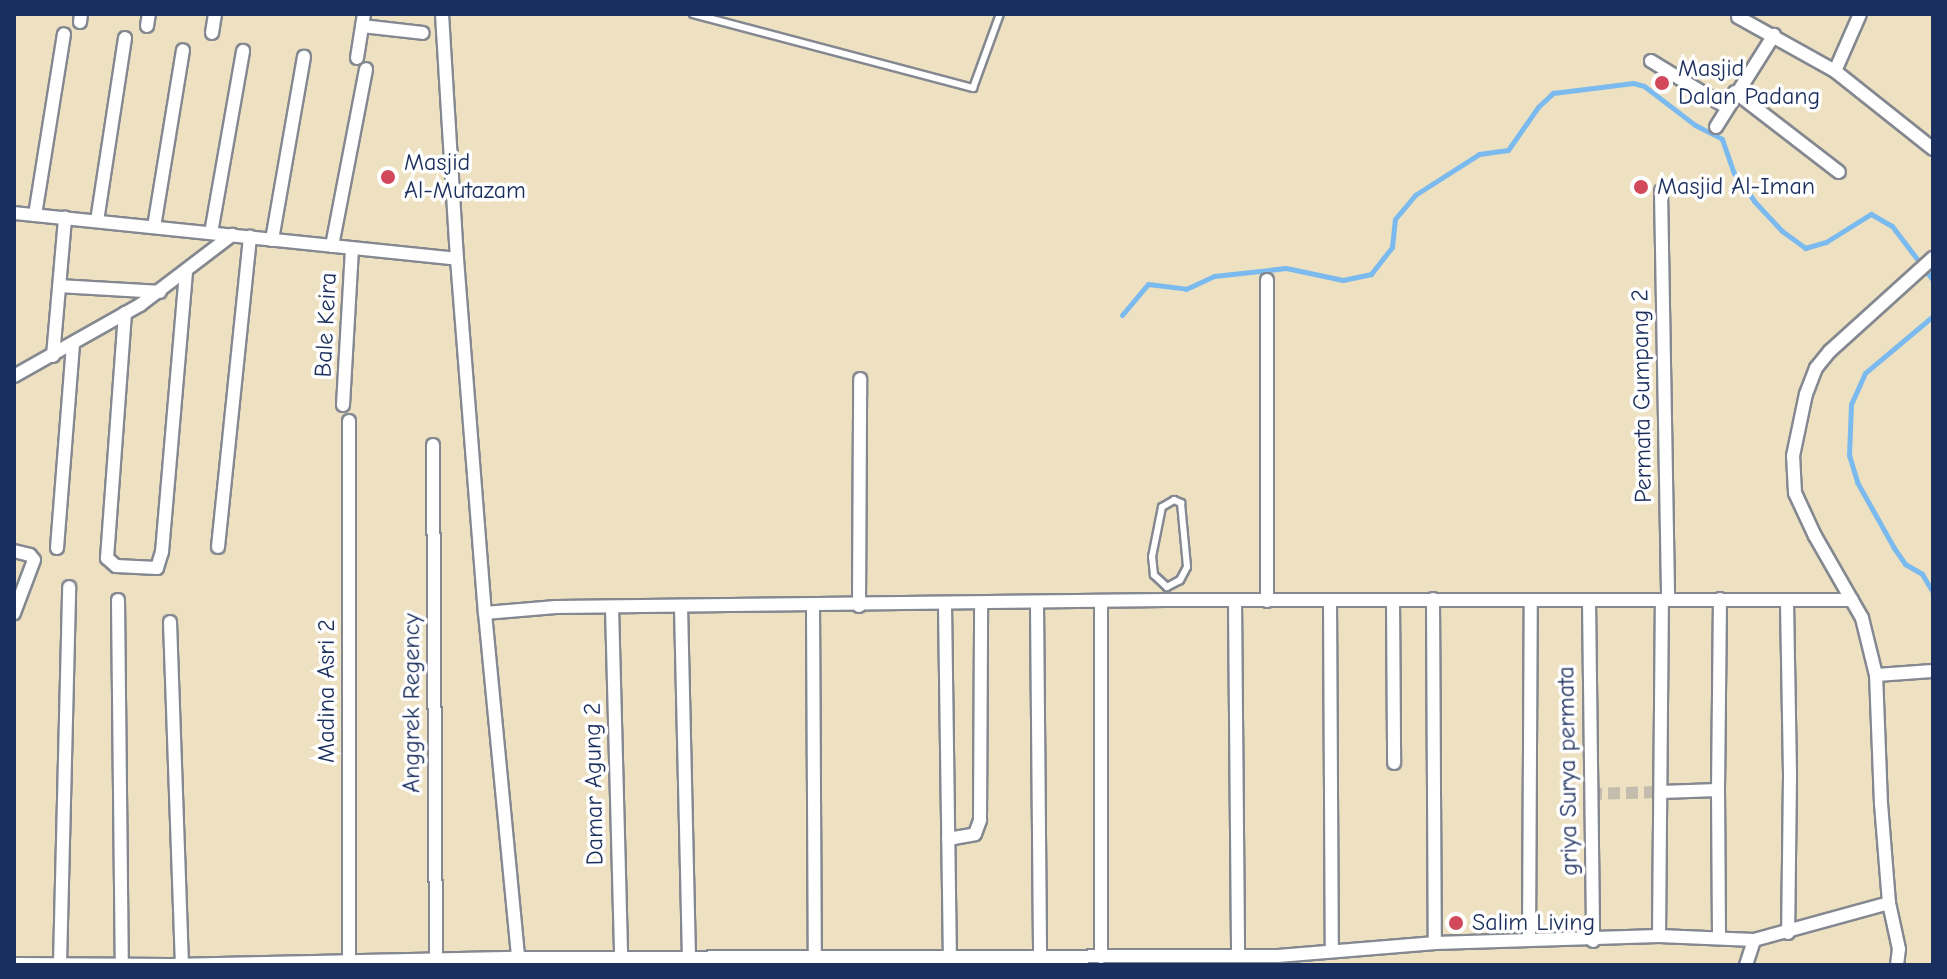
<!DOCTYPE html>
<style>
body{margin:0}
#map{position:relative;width:1947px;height:979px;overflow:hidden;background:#eee1c1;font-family:"Comic Neue",sans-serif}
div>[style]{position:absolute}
.stream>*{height:5px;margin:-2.5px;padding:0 2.5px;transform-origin:2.5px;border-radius:2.5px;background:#7bbaef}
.minor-tunnel>*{height:12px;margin-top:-6px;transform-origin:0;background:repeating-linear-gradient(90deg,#c4bdad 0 12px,transparent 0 18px)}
.roads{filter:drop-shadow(2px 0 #848890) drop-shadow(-2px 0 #848890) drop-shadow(0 2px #848890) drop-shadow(0 -2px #848890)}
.service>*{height:6px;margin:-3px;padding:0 3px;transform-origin:3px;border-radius:3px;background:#fff}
.minor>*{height:12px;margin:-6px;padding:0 6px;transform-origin:6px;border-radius:6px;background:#fff}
.dots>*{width:22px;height:22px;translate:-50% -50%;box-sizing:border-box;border:4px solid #fff;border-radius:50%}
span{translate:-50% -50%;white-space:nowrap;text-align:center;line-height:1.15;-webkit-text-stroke:7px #fff;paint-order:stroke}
.poi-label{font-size:24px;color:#1b2f5e}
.left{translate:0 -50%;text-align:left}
.street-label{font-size:24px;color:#1b2f5e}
.frame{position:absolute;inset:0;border:16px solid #1b2f5e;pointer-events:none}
</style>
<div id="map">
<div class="stream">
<div style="left:1122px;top:315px;width:40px;rotate:-50deg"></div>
<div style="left:1148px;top:284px;width:38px;rotate:7deg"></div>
<div style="left:1186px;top:289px;width:31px;rotate:-25deg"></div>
<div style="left:1214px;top:276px;width:72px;rotate:-6.3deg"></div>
<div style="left:1286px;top:268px;width:58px;rotate:11.9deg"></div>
<div style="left:1343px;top:280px;width:29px;rotate:-12deg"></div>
<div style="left:1371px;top:274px;width:34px;rotate:-52deg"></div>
<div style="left:1392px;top:247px;width:28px;rotate:-84deg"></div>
<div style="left:1395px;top:219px;width:31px;rotate:-50deg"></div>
<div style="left:1415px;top:195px;width:76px;rotate:-32.6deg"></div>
<div style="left:1479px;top:154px;width:29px;rotate:-8deg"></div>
<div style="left:1508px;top:150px;width:52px;rotate:-55.1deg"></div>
<div style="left:1538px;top:107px;width:21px;rotate:-43deg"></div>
<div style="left:1553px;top:93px;width:81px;rotate:-7.1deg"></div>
<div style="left:1633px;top:83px;width:11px;rotate:15deg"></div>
<div style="left:1644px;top:86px;width:64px;rotate:37.4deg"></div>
<div style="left:1695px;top:125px;width:30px;rotate:27deg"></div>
<div style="left:1722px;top:139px;width:36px;rotate:71deg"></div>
<div style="left:1734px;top:173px;width:34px;rotate:54deg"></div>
<div style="left:1754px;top:201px;width:41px;rotate:47deg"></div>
<div style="left:1782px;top:231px;width:29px;rotate:36deg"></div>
<div style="left:1805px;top:248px;width:22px;rotate:-16deg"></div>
<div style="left:1826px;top:242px;width:53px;rotate:-31.9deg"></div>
<div style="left:1871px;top:214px;width:24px;rotate:30deg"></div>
<div style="left:1892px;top:226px;width:68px;rotate:52.8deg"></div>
<div style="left:1933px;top:316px;width:89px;rotate:140deg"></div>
<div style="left:1865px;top:373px;width:34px;rotate:114deg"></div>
<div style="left:1851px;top:404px;width:51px;rotate:92.2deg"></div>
<div style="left:1849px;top:455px;width:28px;rotate:73deg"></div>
<div style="left:1857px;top:482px;width:76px;rotate:60.7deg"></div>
<div style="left:1894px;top:548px;width:19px;rotate:55deg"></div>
<div style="left:1905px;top:564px;width:20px;rotate:30deg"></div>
<div style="left:1922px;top:574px;width:21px;rotate:59deg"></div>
</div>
<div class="minor-tunnel">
<div style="left:1590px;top:794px;width:71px;rotate:-1.6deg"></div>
</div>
<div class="roads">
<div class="service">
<div style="left:693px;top:14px;width:290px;rotate:14.8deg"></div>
<div style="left:973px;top:88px;width:79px;rotate:-70deg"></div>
<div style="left:1174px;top:500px;width:8px;rotate:23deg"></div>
<div style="left:1181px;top:503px;width:64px;rotate:84.6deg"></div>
<div style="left:1187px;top:567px;width:15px;rotate:118deg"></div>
<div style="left:1180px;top:580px;width:15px;rotate:152deg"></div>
<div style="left:1167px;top:587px;width:18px;rotate:-137deg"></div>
<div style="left:1154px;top:575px;width:18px;rotate:-96deg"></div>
<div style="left:1152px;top:557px;width:51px;rotate:-78.7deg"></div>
<div style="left:1162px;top:507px;width:14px;rotate:-30deg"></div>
</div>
<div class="minor">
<div style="left:442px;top:14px;width:245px;rotate:86.5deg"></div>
<div style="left:457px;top:259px;width:355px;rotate:85.5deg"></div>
<div style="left:485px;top:613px;width:347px;rotate:84.5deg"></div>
<div style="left:518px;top:958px;width:760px;rotate:-0.15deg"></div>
<div style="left:1278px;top:956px;width:158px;rotate:-4.7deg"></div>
<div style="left:1435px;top:943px;width:224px;rotate:-1.8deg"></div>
<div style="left:1659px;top:936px;width:95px;rotate:2.4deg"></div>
<div style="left:1754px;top:940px;width:140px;rotate:-15.3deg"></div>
<div style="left:1738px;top:17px;width:111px;rotate:29.1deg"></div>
<div style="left:1835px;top:71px;width:125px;rotate:38.5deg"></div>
<div style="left:80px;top:22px;width:8px;rotate:-83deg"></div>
<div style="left:147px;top:26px;width:12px;rotate:-81deg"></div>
<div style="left:362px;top:26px;width:61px;rotate:6.5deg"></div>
<div style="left:212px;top:33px;width:19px;rotate:-81deg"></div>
<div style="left:357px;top:58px;width:45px;rotate:-81deg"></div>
<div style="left:1651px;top:61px;width:88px;rotate:31.5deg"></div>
<div style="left:1835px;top:71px;width:62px;rotate:-66.3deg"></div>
<div style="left:1735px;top:92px;width:131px;rotate:37.6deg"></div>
<div style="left:1716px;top:127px;width:109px;rotate:-57.8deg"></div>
<div style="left:1661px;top:191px;width:409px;rotate:89deg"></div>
<div style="left:14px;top:213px;width:445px;rotate:5.9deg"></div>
<div style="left:35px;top:215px;width:183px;rotate:-80.9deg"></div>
<div style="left:97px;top:221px;width:185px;rotate:-81.3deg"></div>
<div style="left:154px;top:227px;width:179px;rotate:-80.7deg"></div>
<div style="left:211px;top:233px;width:185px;rotate:-80deg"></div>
<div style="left:272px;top:240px;width:186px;rotate:-80.1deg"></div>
<div style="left:332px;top:246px;width:180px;rotate:-79.1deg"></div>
<div style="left:1267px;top:280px;width:321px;rotate:90deg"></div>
<div style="left:60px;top:286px;width:100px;rotate:3.4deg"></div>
<div style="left:125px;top:313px;width:246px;rotate:94.2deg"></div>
<div style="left:107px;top:558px;width:12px;rotate:42deg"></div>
<div style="left:116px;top:566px;width:41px;rotate:2.8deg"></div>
<div style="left:157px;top:568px;width:17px;rotate:-73deg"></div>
<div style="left:162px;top:552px;width:282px;rotate:-85.1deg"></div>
<div style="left:53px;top:356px;width:139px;rotate:-85deg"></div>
<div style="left:14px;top:376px;width:145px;rotate:-29.4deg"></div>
<div style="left:140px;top:305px;width:116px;rotate:-37.3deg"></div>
<div style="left:343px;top:405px;width:157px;rotate:-86.7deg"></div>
<div style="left:349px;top:421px;width:540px;rotate:90deg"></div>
<div style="left:433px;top:445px;width:516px;rotate:89.67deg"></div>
<div style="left:218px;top:547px;width:312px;rotate:-84.1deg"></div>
<div style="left:57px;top:548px;width:203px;rotate:-85.5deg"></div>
<div style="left:14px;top:551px;width:16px;rotate:14deg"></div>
<div style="left:30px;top:555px;width:6px;rotate:51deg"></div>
<div style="left:34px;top:560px;width:57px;rotate:110.7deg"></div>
<div style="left:1433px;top:599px;width:344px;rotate:89.7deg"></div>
<div style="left:118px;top:600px;width:365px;rotate:89.4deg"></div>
<div style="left:1330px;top:600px;width:351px;rotate:89.7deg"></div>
<div style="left:1393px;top:600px;width:163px;rotate:89.6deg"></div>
<div style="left:1589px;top:600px;width:341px;rotate:89.3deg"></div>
<div style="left:1235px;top:601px;width:355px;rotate:89.5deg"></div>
<div style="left:1787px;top:602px;width:175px;rotate:89deg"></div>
<div style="left:1790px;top:777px;width:156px;rotate:90.7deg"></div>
<div style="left:1037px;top:604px;width:353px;rotate:89.5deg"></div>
<div style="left:945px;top:605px;width:352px;rotate:89.2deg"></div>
<div style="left:681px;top:606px;width:359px;rotate:88.7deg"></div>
<div style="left:813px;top:606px;width:351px;rotate:89.7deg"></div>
<div style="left:859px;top:606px;width:227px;rotate:-89.7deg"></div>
<div style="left:612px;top:607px;width:353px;rotate:88.5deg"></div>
<div style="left:485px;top:613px;width:71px;rotate:-4.8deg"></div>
<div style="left:556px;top:607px;width:609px;rotate:-0.66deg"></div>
<div style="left:1165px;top:600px;width:687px"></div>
<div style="left:170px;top:622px;width:343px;rotate:88deg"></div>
<div style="left:1876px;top:675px;width:57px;rotate:-4deg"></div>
<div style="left:1718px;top:790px;width:191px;rotate:-89.4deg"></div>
<div style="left:1661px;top:792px;width:57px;rotate:-2deg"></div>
<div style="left:1718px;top:790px;width:147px;rotate:89.6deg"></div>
<div style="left:948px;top:839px;width:27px;rotate:-10deg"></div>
<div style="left:975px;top:834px;width:15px;rotate:-70deg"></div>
<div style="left:980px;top:820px;width:215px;rotate:-89.7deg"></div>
<div style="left:1659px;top:936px;width:336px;rotate:-89.5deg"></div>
<div style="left:1529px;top:940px;width:340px;rotate:-89.7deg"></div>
<div style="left:1101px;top:957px;width:354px;rotate:-90deg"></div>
<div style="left:14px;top:964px;width:156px;rotate:0.4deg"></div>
<div style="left:170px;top:965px;width:348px;rotate:-1.2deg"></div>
<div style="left:60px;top:964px;width:377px;rotate:-88.6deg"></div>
<div style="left:1746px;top:965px;width:26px;rotate:-72deg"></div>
<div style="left:1897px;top:965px;width:16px;rotate:-83deg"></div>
<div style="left:1899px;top:949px;width:47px;rotate:-102.3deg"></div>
<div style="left:1889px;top:903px;width:99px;rotate:-94.6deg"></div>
<div style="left:1881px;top:804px;width:129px;rotate:-92.2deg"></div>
<div style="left:1876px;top:675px;width:59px;rotate:-103.8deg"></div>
<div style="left:1862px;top:618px;width:95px;rotate:-119.8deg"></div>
<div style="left:1815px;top:536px;width:47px;rotate:-114.9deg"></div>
<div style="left:1795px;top:493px;width:37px;rotate:-93deg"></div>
<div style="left:1793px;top:456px;width:63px;rotate:-78.2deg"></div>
<div style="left:1806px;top:394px;width:28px;rotate:-69deg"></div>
<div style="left:1816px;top:368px;width:22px;rotate:-51deg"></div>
<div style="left:1830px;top:351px;width:139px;rotate:-42.1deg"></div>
</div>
</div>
<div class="dots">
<div style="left:1662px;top:83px;background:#d1495b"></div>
<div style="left:388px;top:177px;background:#d1495b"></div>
<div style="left:1641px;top:187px;background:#d1495b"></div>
<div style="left:1456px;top:923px;background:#d1495b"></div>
</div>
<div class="poi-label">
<span class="left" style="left:1678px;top:83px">Masjid<br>Dalan Padang</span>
<span class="left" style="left:404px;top:177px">Masjid<br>Al-Mutazam</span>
<span class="left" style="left:1657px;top:187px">Masjid Al-Iman</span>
<span class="left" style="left:1472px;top:923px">Salim Living</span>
</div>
<div class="street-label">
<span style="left:326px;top:325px;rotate:-87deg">Bale Keira</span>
<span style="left:1642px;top:396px;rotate:-91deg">Permata Gumpang 2</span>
<span style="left:327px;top:691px;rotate:-90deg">Madina Asri 2</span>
<span style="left:412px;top:703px;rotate:-90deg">Anggrek Regency</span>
<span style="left:1568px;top:771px;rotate:-91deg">griya Surya permata</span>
<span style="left:594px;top:784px;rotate:-91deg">Damar Agung 2</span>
</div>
<div class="frame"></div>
</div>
